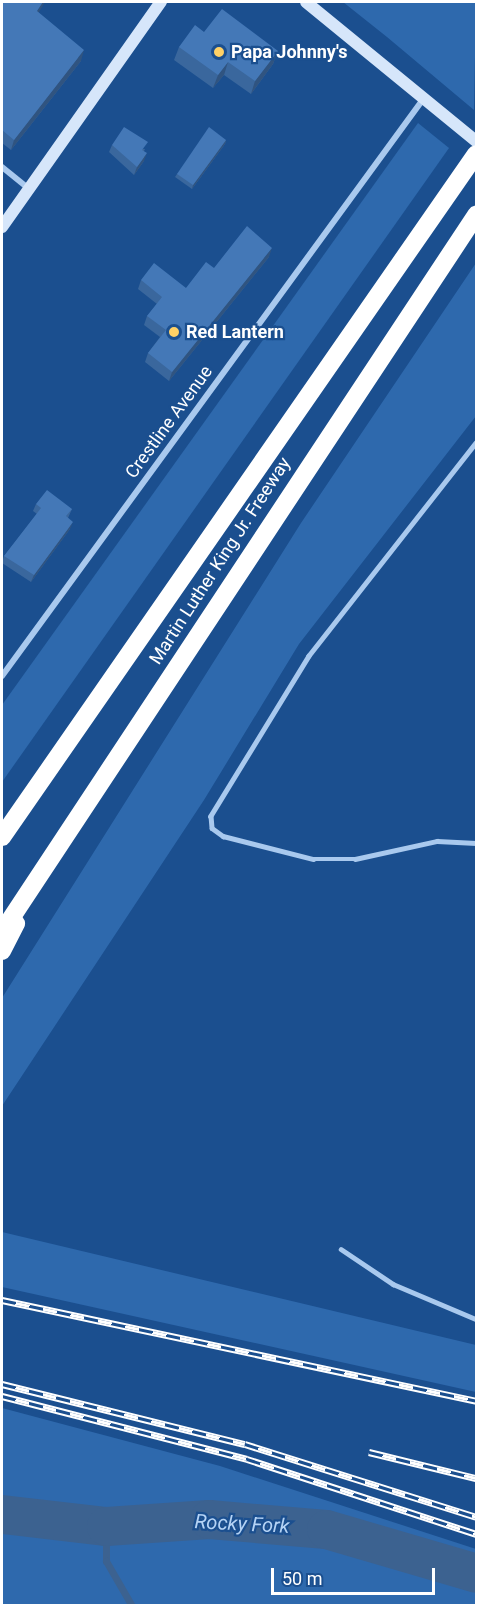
<!DOCTYPE html>
<style>
body{margin:0}
#map{position:relative;width:478px;height:1607px;overflow:hidden;background:#1b4f8f;font-family:Roboto,sans-serif}
div>[style]{position:absolute}
.green>*{inset:0;background:#2e69ad}
.stream>*{height:7px;margin:-3.5px;padding:0 3.5px;transform-origin:3.5px;border-radius:3.5px;background:#3c6290}
.river>*{height:39px;margin:-19.5px;padding:0 19.5px;transform-origin:19.5px;border-radius:19.5px;background:#3c6290}
.lane>*{height:4.5px;margin:-2.25px;padding:0 2.25px;transform-origin:2.25px;border-radius:2.25px;background:#a9c9ee}
.street>*{height:6px;margin:-3px;padding:0 3px;transform-origin:3px;border-radius:3px;background:#a9c9ee}
.secondary>*{height:12px;margin:-6px;padding:0 6px;transform-origin:6px;border-radius:6px;background:#d6e6fa}
.highway>*{height:18px;margin:-9px;padding:0 9px;transform-origin:9px;border-radius:9px;background:#fff}
.rail>*{height:7px;margin-top:-3.5px;transform-origin:0;background:repeating-linear-gradient(90deg,#1b4f8f 0 14px,#fff 0 28px);box-sizing:border-box;border-block:2px solid #fff}
.wall>*{inset:0;background:#3a679d}
.shaded-wall>*{inset:0;background:#305480}
.building>*{inset:0;background:#4478b7}
.dots>*{width:16px;height:16px;translate:-50% -50%;box-sizing:border-box;border:3px solid #1b4f8f;border-radius:50%}
span{translate:-50% -50%;white-space:nowrap;text-align:center;line-height:1.15;-webkit-text-stroke:4.5px #1b4f8f;paint-order:stroke}
.poi-label{font-size:18px;color:#fff;font-weight:700}
.left{translate:0 -50%;text-align:left}
.street-label{font-size:18px;color:#fff}
.water-label{font-size:20px;color:#b5d3f5;font-style:italic}
.frame{position:absolute;inset:0;border:3px solid #fff;pointer-events:none}
.scale{position:absolute;left:271px;top:1568px;width:164px;height:27px;box-sizing:border-box;border:3px solid #fff;border-top:0;padding-left:8px;font-size:18px;line-height:21px;white-space:nowrap;color:#fff;-webkit-text-stroke:4px #1b4f8f;paint-order:stroke}
</style>
<div id="map">
<div class="green">
<div style="clip-path:polygon(343px 2px,476px 2px,474px 110px,387px 37px)"></div>
<div style="clip-path:polygon(418px 123px,449px 148px,2px 782px,2px 705px)"></div>
<div style="clip-path:polygon(476px 263px,476px 416px,299px 644px,204px 800px,2px 1106px,2px 998px,301px 523px)"></div>
<div style="clip-path:polygon(2px 1232px,476px 1345px,476px 1392px,2px 1287px)"></div>
<div style="clip-path:polygon(2px 1408px,220px 1466px,476px 1549px,476px 1605px,2px 1605px)"></div>
</div>
<div class="stream">
<div style="left:106px;top:1526px;width:35px;rotate:90deg"></div>
<div style="left:106px;top:1561px;width:52px;rotate:60deg"></div>
</div>
<div class="river">
<div style="left:2px;top:1514px;width:105px;rotate:6.6deg"></div>
<div style="left:106px;top:1526px;width:103px;rotate:-3.9deg"></div>
<div style="left:209px;top:1519px;width:117px;rotate:4.9deg"></div>
<div style="left:326px;top:1529px;width:156px;rotate:16.3deg"></div>
</div>
<div class="lane">
<div style="left:476px;top:443px;width:271px;rotate:128.1deg"></div>
<div style="left:309px;top:656px;width:188px;rotate:121.5deg"></div>
<div style="left:211px;top:816px;width:12px;rotate:85deg"></div>
<div style="left:212px;top:828px;width:14px;rotate:36deg"></div>
<div style="left:223px;top:836px;width:93px;rotate:14.3deg"></div>
<div style="left:313px;top:859px;width:42px"></div>
<div style="left:355px;top:859px;width:84px;rotate:-12.4deg"></div>
<div style="left:437px;top:841px;width:39px;rotate:3deg"></div>
<div style="left:341px;top:1249px;width:63px;rotate:33.9deg"></div>
<div style="left:393px;top:1284px;width:90px;rotate:22.9deg"></div>
</div>
<div class="street">
<div style="left:2px;top:167px;width:35px;rotate:39deg"></div>
<div style="left:2px;top:676px;width:716px;rotate:-53.87deg"></div>
</div>
<div class="secondary">
<div style="left:306px;top:2px;width:220px;rotate:39.3deg"></div>
<div style="left:2px;top:227px;width:276px;rotate:-54.8deg"></div>
</div>
<div class="highway">
<div style="left:2px;top:837px;width:831px;rotate:-55.24deg"></div>
<div style="left:2px;top:932px;width:860px;rotate:-56.53deg"></div>
<div style="left:2px;top:951px;width:31px;rotate:-63deg"></div>
</div>
<div class="rail">
<div style="left:2px;top:1300px;width:485px;rotate:12deg"></div>
<div style="left:2px;top:1384px;width:250px;rotate:13.9deg"></div>
<div style="left:245px;top:1444px;width:242px;rotate:17.5deg"></div>
<div style="left:2px;top:1396px;width:253px;rotate:14.4deg"></div>
<div style="left:247px;top:1459px;width:241px;rotate:18.1deg"></div>
<div style="left:369px;top:1452px;width:110px;rotate:13.7deg"></div>
</div>
<div class="wall">
<div style="clip-path:polygon(2px 2px,38px 13px,81px 61px,11px 150px,2px 143px)"></div>
<div style="clip-path:polygon(204px 32px,278px 51px,273px 64px,251px 94px,224px 75px,213px 88px,174px 60px,179px 47px)"></div>
<div style="clip-path:polygon(226px 140px,225px 144px,192px 189px,175px 177px,177px 174px)"></div>
<div style="clip-path:polygon(112px 145px,145px 149px,144px 151px,144px 161px,134px 175px,109px 152px)"></div>
<div style="clip-path:polygon(269px 257px,169px 381px,145px 362px,148px 353px,160px 337px,144px 325px,147px 316px,157px 304px,138px 289px,141px 280px,186px 288px,214px 268px)"></div>
<div style="clip-path:polygon(36px 504px,72px 509px,68px 518px,70px 529px,31px 582px,2px 563px,2px 562px,4px 556px,37px 514px,33px 511px)"></div>
</div>
<div class="shaded-wall">
<div style="clip-path:polygon(43px 2px,45px 2px,33px 22px,37px 11px)"></div>
<div style="clip-path:polygon(84px 50px,81px 61px,11px 150px,14px 140px)"></div>
<div style="clip-path:polygon(278px 51px,273px 64px,251px 94px,255px 81px)"></div>
<div style="clip-path:polygon(228px 62px,224px 75px,213px 88px,218px 75px)"></div>
<div style="clip-path:polygon(226px 140px,225px 144px,192px 189px,193px 185px)"></div>
<div style="clip-path:polygon(147px 153px,144px 161px,134px 175px,137px 167px)"></div>
<div style="clip-path:polygon(272px 248px,269px 257px,169px 381px,172px 372px)"></div>
<div style="clip-path:polygon(73px 522px,70px 529px,31px 582px,34px 575px)"></div>
</div>
<div class="building">
<div style="clip-path:polygon(2px 2px,43px 2px,37px 11px,84px 50px,14px 140px,2px 130px)"></div>
<div style="clip-path:polygon(222px 9px,278px 51px,255px 81px,228px 62px,218px 75px,179px 47px,195px 25px,204px 32px)"></div>
<div style="clip-path:polygon(124px 127px,148px 142px,142px 150px,147px 153px,137px 167px,112px 145px)"></div>
<div style="clip-path:polygon(209px 127px,226px 140px,193px 185px,177px 174px)"></div>
<div style="clip-path:polygon(247px 226px,272px 248px,172px 372px,148px 353px,166px 330px,147px 316px,162px 297px,141px 280px,154px 263px,186px 288px,206px 262px,214px 268px)"></div>
<div style="clip-path:polygon(47px 490px,72px 509px,66px 516px,73px 522px,34px 575px,4px 556px,41px 508px,36px 504px)"></div>
</div>
<div class="dots">
<div style="left:219px;top:52px;background:#ffd166"></div>
<div style="left:174px;top:332px;background:#ffd166"></div>
</div>
<div class="poi-label">
<span class="left" style="left:231px;top:52px">Papa Johnny's</span>
<span class="left" style="left:186px;top:332px">Red Lantern</span>
</div>
<div class="street-label">
<span style="left:169px;top:422px;rotate:-54deg">Crestline Avenue</span>
<span style="left:220px;top:561px;rotate:-57deg">Martin Luther King Jr. Freeway</span>
</div>
<div class="water-label">
<span style="left:242px;top:1524px;rotate:3deg">Rocky Fork</span>
</div>
<div class="frame"></div>
<div class="scale">50 m</div>
</div>
